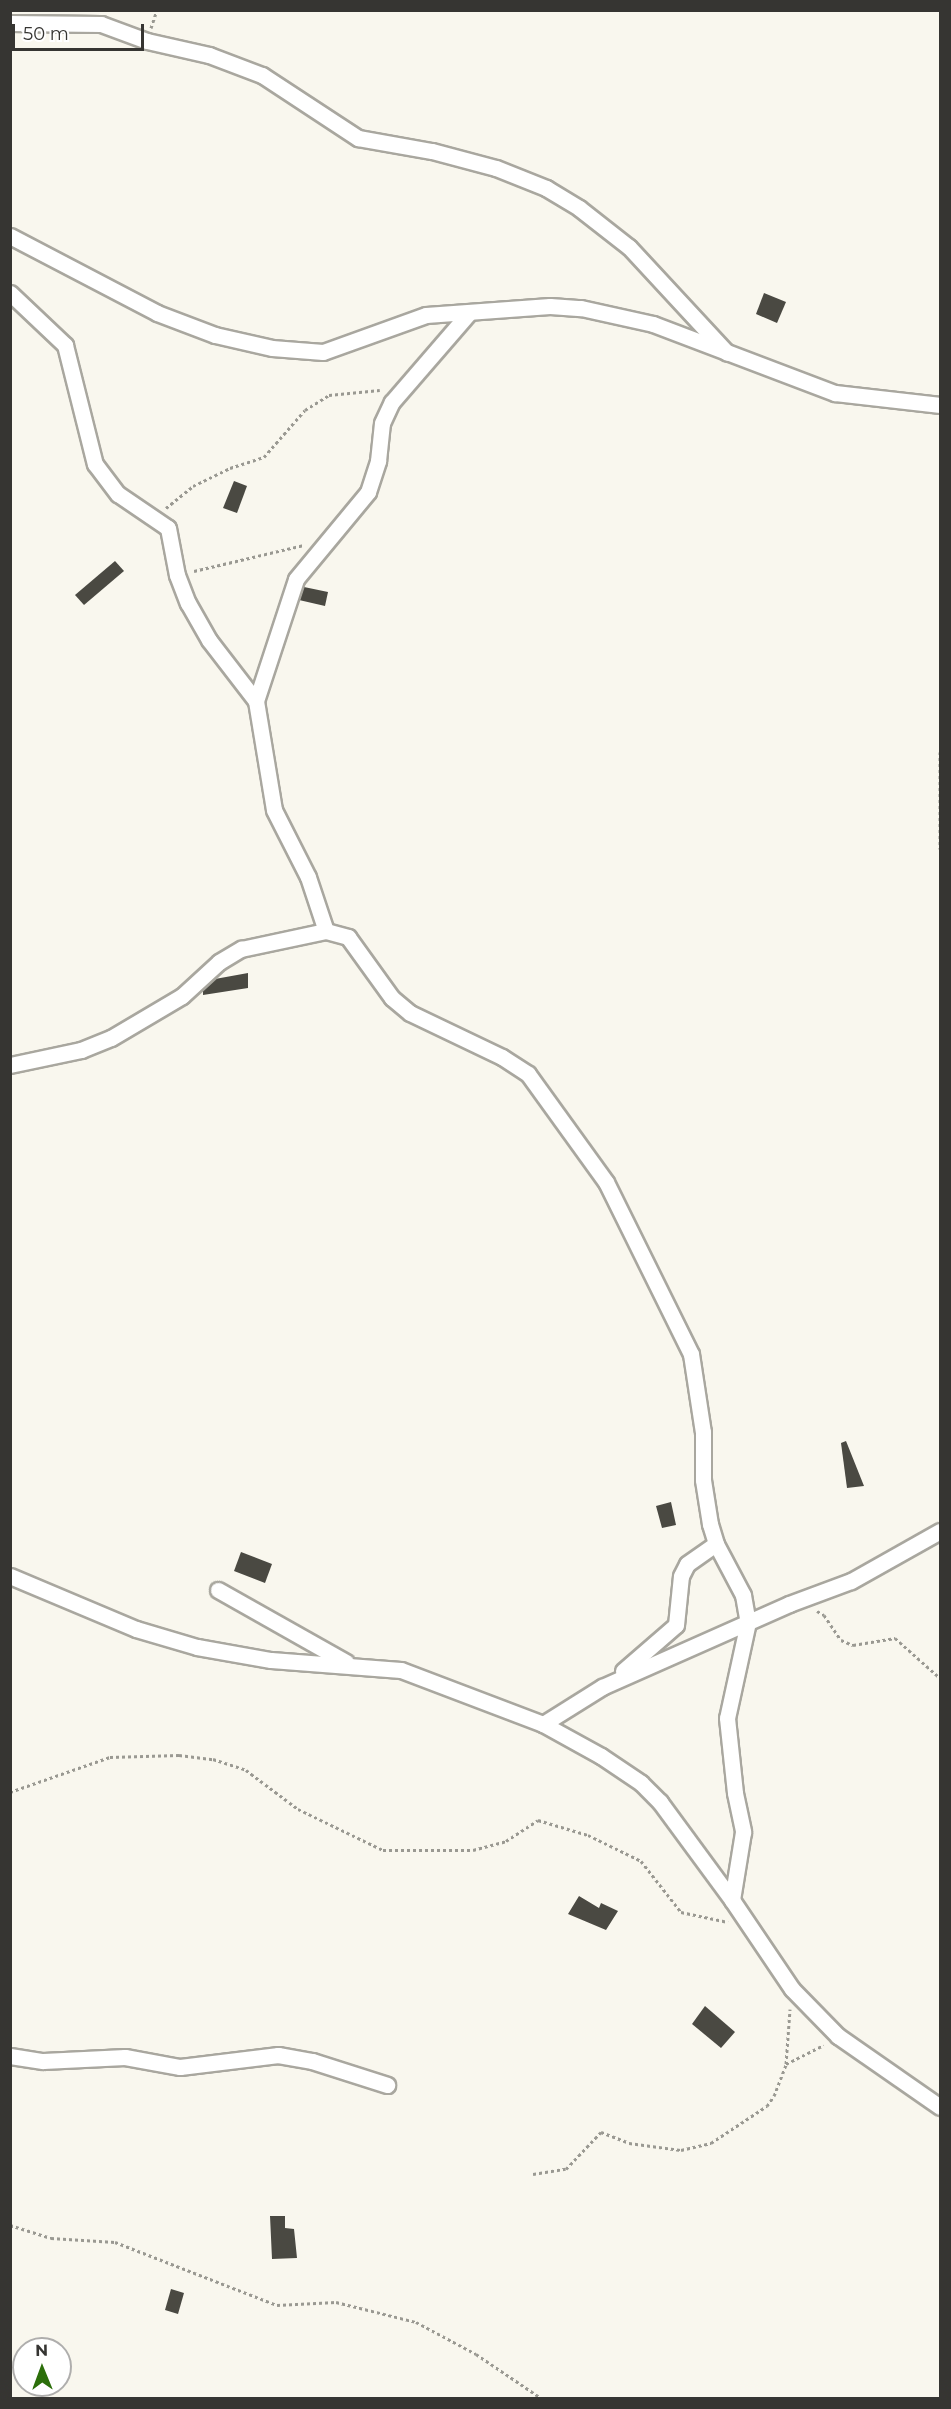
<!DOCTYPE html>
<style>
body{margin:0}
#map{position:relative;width:951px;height:2409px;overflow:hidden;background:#f9f7ee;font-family:Montserrat,sans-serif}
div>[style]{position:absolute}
.building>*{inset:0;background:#4a4942}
.path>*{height:3px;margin-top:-1.5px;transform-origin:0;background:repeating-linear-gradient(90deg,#9a9992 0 3px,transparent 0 6px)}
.roads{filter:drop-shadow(2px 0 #a9a79f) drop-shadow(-2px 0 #a9a79f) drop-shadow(0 2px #a9a79f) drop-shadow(0 -2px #a9a79f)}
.minor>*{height:15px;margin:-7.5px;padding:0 7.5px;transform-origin:7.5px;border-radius:7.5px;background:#fff}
span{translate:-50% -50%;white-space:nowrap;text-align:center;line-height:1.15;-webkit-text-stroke:6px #fff;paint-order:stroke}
.frame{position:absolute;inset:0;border:12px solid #363532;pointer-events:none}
.north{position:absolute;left:12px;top:2337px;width:60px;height:60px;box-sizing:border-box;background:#fff;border:2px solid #afaead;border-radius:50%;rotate:359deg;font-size:16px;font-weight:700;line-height:24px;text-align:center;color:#363532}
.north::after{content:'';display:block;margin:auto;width:21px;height:27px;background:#2c6f0b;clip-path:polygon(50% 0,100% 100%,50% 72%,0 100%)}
.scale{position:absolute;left:12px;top:24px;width:132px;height:27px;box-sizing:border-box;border:3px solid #363532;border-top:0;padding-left:8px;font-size:18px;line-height:21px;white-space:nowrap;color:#363532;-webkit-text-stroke:4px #fff;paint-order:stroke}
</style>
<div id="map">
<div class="building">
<div style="clip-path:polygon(764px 293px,786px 302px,777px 323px,756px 314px)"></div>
<div style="clip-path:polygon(234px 481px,247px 486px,237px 513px,223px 508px)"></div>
<div style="clip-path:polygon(115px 561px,124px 571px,84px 605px,75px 595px)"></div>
<div style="clip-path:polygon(304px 587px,328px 592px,325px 606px,299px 600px)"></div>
<div style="clip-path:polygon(248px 973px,248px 988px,203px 995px,203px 990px,215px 979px)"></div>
<div style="clip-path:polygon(846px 1441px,864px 1486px,847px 1488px,841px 1443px)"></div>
<div style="clip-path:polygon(671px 1502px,676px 1525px,662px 1528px,656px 1506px)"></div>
<div style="clip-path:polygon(241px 1552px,272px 1564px,265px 1583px,234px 1571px)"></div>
<div style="clip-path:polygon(579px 1896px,599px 1908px,601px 1903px,618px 1911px,606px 1930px,568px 1914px)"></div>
<div style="clip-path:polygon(705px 2006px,735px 2032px,721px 2048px,692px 2024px)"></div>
<div style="clip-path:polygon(270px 2216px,285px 2216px,285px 2228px,294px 2229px,297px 2258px,272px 2259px)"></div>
<div style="clip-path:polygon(171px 2289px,184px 2293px,178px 2314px,165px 2310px)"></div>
</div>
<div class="path">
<div style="left:151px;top:28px;width:19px;rotate:-72deg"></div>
<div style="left:166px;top:508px;width:35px;rotate:-39deg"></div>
<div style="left:193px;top:486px;width:41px;rotate:-25.9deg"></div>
<div style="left:230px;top:468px;width:36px;rotate:-18deg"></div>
<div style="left:264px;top:457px;width:62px;rotate:-48.9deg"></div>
<div style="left:305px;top:410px;width:28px;rotate:-32deg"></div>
<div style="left:329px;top:395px;width:51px;rotate:-5.6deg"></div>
<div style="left:194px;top:571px;width:113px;rotate:-13.3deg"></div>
<div style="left:940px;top:752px;width:97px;rotate:90deg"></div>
<div style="left:817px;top:1611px;width:8px;rotate:30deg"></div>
<div style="left:824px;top:1615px;width:30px;rotate:56deg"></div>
<div style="left:841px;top:1640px;width:13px;rotate:23deg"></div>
<div style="left:853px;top:1645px;width:43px;rotate:-9.5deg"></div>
<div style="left:895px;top:1638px;width:60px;rotate:41.6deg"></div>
<div style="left:10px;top:1792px;width:106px;rotate:-19.3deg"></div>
<div style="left:110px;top:1757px;width:69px;rotate:-1.7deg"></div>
<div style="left:179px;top:1755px;width:34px;rotate:7deg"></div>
<div style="left:213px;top:1759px;width:35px;rotate:18deg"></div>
<div style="left:246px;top:1770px;width:65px;rotate:36.9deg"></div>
<div style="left:298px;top:1809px;width:94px;rotate:25.8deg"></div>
<div style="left:383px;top:1850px;width:90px"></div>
<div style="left:473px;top:1850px;width:34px;rotate:-15deg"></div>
<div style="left:506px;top:1841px;width:38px;rotate:-33deg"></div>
<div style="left:538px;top:1820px;width:52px;rotate:16.7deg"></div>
<div style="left:588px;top:1835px;width:59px;rotate:26.1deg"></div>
<div style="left:641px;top:1861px;width:65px;rotate:51.9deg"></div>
<div style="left:681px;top:1912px;width:48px;rotate:12deg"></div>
<div style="left:786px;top:2064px;width:42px;rotate:-26.6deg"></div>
<div style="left:533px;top:2174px;width:33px;rotate:-9deg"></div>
<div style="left:566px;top:2169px;width:51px;rotate:-46.6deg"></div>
<div style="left:601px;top:2132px;width:30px;rotate:21deg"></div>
<div style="left:629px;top:2143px;width:52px;rotate:7.7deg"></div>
<div style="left:681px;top:2150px;width:31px;rotate:-13deg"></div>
<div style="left:711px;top:2143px;width:67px;rotate:-33.5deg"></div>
<div style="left:767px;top:2106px;width:12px;rotate:-55deg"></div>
<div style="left:774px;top:2096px;width:34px;rotate:-69deg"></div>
<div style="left:786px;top:2064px;width:55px;rotate:-85.8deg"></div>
<div style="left:10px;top:2225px;width:43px;rotate:17.6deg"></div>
<div style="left:51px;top:2238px;width:64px;rotate:3.6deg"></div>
<div style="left:115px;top:2242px;width:174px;rotate:21.3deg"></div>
<div style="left:277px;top:2305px;width:59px;rotate:-2.9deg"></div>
<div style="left:336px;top:2302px;width:82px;rotate:14deg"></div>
<div style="left:416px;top:2322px;width:68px;rotate:28.1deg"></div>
<div style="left:476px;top:2354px;width:78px;rotate:34.1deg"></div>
</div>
<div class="roads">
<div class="minor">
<div style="left:10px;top:23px;width:91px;rotate:0.6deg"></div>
<div style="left:101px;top:24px;width:49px;rotate:20.3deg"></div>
<div style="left:147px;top:41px;width:64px;rotate:12.7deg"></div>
<div style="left:209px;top:55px;width:57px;rotate:20.7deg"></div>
<div style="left:262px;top:75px;width:115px;rotate:33.3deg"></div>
<div style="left:358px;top:138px;width:75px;rotate:10deg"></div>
<div style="left:432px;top:151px;width:66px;rotate:14.9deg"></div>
<div style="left:496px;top:168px;width:54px;rotate:21.8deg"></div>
<div style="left:546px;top:188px;width:39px;rotate:31deg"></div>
<div style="left:579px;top:208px;width:63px;rotate:38deg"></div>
<div style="left:629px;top:247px;width:144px;rotate:47.2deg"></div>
<div style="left:10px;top:236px;width:166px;rotate:27.6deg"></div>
<div style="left:157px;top:313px;width:62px;rotate:20.8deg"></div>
<div style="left:215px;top:335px;width:58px;rotate:12.8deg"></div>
<div style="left:272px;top:348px;width:51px;rotate:4.5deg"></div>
<div style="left:323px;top:352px;width:109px;rotate:-19.8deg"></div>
<div style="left:426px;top:315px;width:124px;rotate:-4.2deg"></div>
<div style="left:550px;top:306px;width:31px;rotate:4deg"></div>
<div style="left:581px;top:308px;width:74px;rotate:12.5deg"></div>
<div style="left:653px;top:324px;width:195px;rotate:20.8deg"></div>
<div style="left:835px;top:393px;width:106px;rotate:6.5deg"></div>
<div style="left:10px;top:293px;width:76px;rotate:43.4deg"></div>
<div style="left:65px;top:345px;width:123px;rotate:75.9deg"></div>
<div style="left:95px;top:464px;width:38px;rotate:53deg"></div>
<div style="left:118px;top:494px;width:60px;rotate:34.2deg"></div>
<div style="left:168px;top:528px;width:48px;rotate:79.2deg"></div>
<div style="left:177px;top:575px;width:30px;rotate:69deg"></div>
<div style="left:188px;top:603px;width:43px;rotate:60.4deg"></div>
<div style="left:209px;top:640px;width:77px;rotate:52.4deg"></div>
<div style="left:256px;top:701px;width:110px;rotate:80.6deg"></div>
<div style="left:274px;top:810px;width:75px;rotate:63.1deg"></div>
<div style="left:308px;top:877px;width:57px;rotate:71.6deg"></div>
<div style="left:256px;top:701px;width:128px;rotate:-71.8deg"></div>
<div style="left:296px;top:579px;width:113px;rotate:-50.4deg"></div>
<div style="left:368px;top:492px;width:33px;rotate:-72deg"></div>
<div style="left:378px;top:461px;width:38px;rotate:-84deg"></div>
<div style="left:382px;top:423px;width:23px;rotate:-65deg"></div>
<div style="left:392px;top:402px;width:116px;rotate:-49.2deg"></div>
<div style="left:10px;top:1065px;width:73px;rotate:-11.9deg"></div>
<div style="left:81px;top:1050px;width:32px;rotate:-22deg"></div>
<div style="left:111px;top:1038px;width:82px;rotate:-30.6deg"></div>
<div style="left:182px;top:996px;width:50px;rotate:-42.6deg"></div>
<div style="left:219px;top:962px;width:26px;rotate:-31deg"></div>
<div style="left:241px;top:949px;width:87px;rotate:-12deg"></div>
<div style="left:326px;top:931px;width:23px;rotate:15deg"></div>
<div style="left:348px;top:937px;width:75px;rotate:54.2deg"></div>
<div style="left:392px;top:998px;width:23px;rotate:40deg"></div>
<div style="left:410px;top:1013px;width:102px;rotate:25.6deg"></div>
<div style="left:502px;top:1057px;width:31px;rotate:33deg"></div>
<div style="left:528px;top:1074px;width:133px;rotate:54.2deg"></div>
<div style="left:606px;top:1182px;width:192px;rotate:63.7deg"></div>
<div style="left:691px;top:1354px;width:79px;rotate:81.3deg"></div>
<div style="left:703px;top:1432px;width:48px;rotate:90deg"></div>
<div style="left:703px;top:1480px;width:45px;rotate:81deg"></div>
<div style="left:710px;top:1524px;width:21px;rotate:73deg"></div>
<div style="left:716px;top:1544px;width:58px;rotate:62.1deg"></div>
<div style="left:743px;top:1595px;width:27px;rotate:80deg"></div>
<div style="left:748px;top:1622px;width:98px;rotate:102.3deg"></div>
<div style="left:727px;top:1718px;width:75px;rotate:83.9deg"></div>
<div style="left:735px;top:1793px;width:40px;rotate:78deg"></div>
<div style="left:743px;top:1832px;width:69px;rotate:99.2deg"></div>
<div style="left:10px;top:1576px;width:137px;rotate:22.8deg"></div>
<div style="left:136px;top:1629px;width:64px;rotate:16.4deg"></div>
<div style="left:197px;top:1647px;width:75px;rotate:10deg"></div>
<div style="left:271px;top:1660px;width:130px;rotate:4.4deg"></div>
<div style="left:401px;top:1670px;width:152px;rotate:20.8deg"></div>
<div style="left:543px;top:1724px;width:66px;rotate:28.9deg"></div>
<div style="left:601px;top:1756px;width:48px;rotate:34deg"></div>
<div style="left:641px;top:1783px;width:27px;rotate:45deg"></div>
<div style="left:660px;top:1802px;width:122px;rotate:53.7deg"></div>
<div style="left:732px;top:1900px;width:107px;rotate:56deg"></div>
<div style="left:792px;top:1989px;width:66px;rotate:45.6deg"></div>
<div style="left:838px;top:2036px;width:124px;rotate:34.8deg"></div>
<div style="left:218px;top:1590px;width:147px;rotate:29.4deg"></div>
<div style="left:623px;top:1671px;width:70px;rotate:-41deg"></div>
<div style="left:676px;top:1625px;width:49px;rotate:-84.2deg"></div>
<div style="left:681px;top:1576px;width:13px;rotate:-63deg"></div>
<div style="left:687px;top:1564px;width:35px;rotate:-35deg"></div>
<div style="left:543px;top:1724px;width:70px;rotate:-32.1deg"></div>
<div style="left:602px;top:1687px;width:205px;rotate:-23.9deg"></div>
<div style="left:789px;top:1604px;width:66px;rotate:-20.4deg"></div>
<div style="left:851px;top:1581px;width:102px;rotate:-29.3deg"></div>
<div style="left:10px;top:2056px;width:33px;rotate:9deg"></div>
<div style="left:43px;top:2061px;width:82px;rotate:-2.8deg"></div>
<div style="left:125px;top:2057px;width:56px;rotate:10.3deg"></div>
<div style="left:180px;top:2067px;width:99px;rotate:-7deg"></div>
<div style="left:278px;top:2055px;width:35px;rotate:10deg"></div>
<div style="left:312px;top:2061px;width:79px;rotate:17.7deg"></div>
</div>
</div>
<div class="frame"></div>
<div class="north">N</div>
<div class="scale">50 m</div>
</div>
